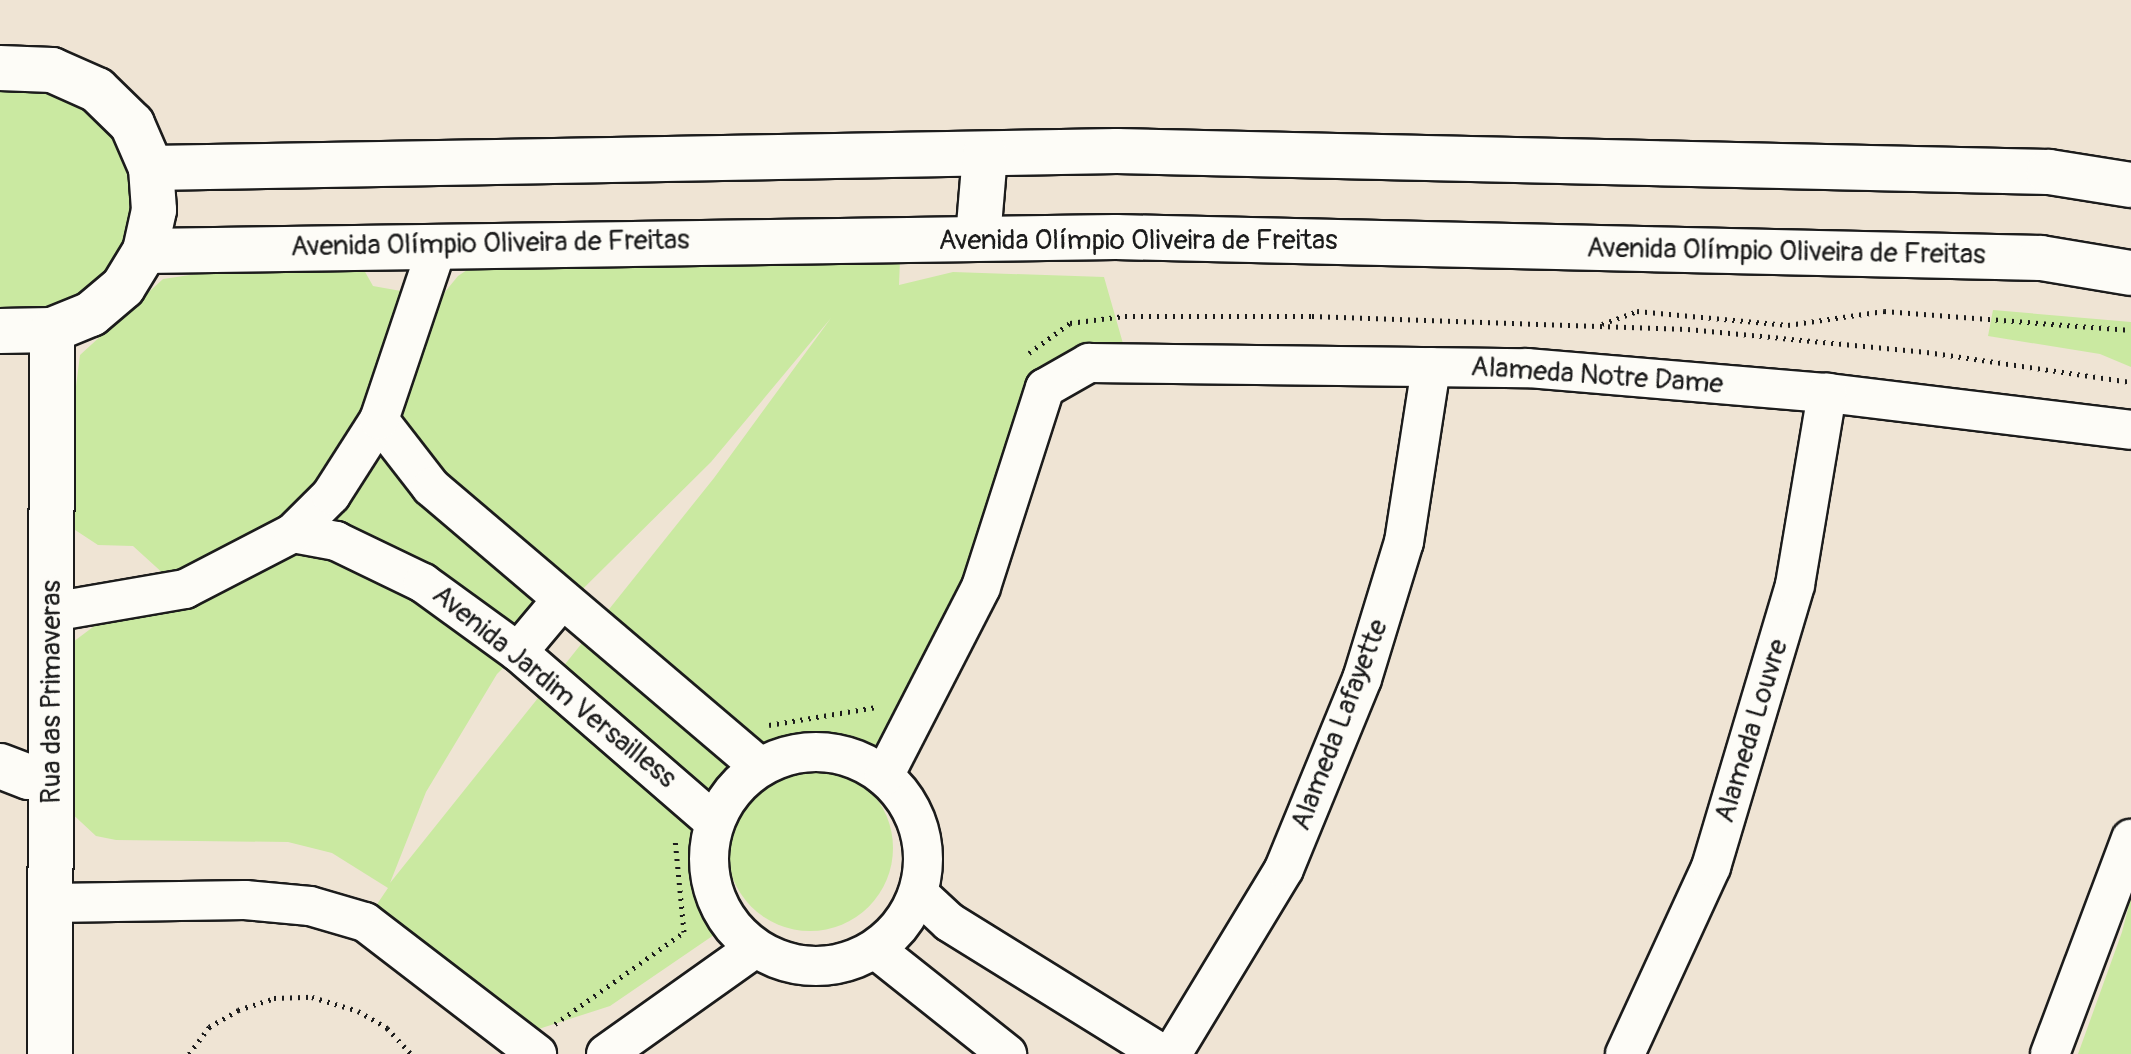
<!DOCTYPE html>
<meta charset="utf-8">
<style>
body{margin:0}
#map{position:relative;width:2131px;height:1054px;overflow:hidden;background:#efe4d4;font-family:Pangolin,sans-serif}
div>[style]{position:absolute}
.green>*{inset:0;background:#cae9a1}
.round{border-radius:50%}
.path>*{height:5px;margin-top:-2.5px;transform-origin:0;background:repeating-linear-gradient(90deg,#1c1c1c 0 2px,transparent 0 8px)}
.roads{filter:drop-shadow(2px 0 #1c1c1c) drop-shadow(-2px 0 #1c1c1c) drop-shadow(0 2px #1c1c1c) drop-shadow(0 -2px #1c1c1c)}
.street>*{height:38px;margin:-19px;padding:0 19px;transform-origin:19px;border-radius:19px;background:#fdfcf7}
.street>.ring{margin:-19px;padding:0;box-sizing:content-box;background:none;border:38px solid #fdfcf7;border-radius:50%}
.secondary>*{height:44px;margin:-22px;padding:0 22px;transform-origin:22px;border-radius:22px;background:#fdfcf7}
span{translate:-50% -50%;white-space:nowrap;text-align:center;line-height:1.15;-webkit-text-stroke:6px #fdfcf7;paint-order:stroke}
.street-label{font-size:28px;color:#1c1c1c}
</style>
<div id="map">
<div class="green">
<div style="clip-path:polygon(0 87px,59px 92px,90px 111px,114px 137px,128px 169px,132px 205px,124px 239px,106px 270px,79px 294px,47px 308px,0 309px)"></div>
<div style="clip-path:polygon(evenodd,332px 254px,364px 270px,373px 286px,440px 298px,458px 276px,482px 260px,900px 260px,899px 285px,953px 272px,1104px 277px,1128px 361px,1063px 373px,878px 784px,855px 760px,823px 752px,790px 755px,760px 767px,732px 791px,714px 822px,708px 857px,713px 892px,730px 924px,610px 1006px,520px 1035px,365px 922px,388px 888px,332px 853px,288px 842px,116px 840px,96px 836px,67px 809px,69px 645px,97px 624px,188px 596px,133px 546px,98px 545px,69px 526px,60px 511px,80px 355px,163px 279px,332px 254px,831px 318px,714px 478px,390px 883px,426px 792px,497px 674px,711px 462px,831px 318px)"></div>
<div style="clip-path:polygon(1993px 310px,2131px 322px,2131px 367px,2100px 354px,1988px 336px)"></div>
<div class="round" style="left:727px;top:765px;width:166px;height:166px"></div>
<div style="clip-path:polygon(2131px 897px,2131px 1054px,2078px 1054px,2122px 932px)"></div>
</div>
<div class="path">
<div style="left:1602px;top:324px;width:37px;rotate:-20deg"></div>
<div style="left:1637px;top:311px;width:152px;rotate:5.3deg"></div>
<div style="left:1788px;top:325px;width:97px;rotate:-8.3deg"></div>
<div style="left:1884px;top:311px;width:248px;rotate:4.4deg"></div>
<div style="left:1029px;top:353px;width:51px;rotate:-36.2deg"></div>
<div style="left:1070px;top:323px;width:55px;rotate:-7.3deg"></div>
<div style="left:1125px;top:316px;width:187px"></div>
<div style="left:1312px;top:316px;width:376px;rotate:2deg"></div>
<div style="left:1688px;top:329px;width:240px;rotate:5.5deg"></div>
<div style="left:1927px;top:352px;width:206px;rotate:8.4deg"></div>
<div style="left:769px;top:725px;width:109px;rotate:-9.5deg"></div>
<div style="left:555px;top:1024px;width:158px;rotate:-35.5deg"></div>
<div style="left:684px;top:932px;width:94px;rotate:-95.5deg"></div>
<div style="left:189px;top:1054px;width:34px;rotate:-53deg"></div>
<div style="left:209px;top:1027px;width:34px;rotate:-30deg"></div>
<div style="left:238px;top:1010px;width:38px;rotate:-18deg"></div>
<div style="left:274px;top:998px;width:38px;rotate:-2deg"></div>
<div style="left:312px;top:997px;width:48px;rotate:16.9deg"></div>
<div style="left:358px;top:1011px;width:34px;rotate:30deg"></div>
<div style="left:387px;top:1028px;width:35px;rotate:47deg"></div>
</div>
<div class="roads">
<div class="street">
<div style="left:379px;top:420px;width:85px;rotate:52.2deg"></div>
<div style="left:431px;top:487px;width:432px;rotate:40.4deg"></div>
<div style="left:293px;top:533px;width:44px;rotate:10.5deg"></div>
<div style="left:336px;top:541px;width:97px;rotate:25.8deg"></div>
<div style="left:423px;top:583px;width:117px;rotate:36deg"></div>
<div style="left:518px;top:652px;width:259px;rotate:40.9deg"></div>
<div style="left:52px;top:612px;width:135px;rotate:-9.8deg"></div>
<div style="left:185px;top:589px;width:122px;rotate:-27.4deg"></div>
<div style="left:293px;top:533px;width:54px;rotate:-45deg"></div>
<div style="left:331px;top:495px;width:89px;rotate:-57.4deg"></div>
<div style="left:379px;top:420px;width:185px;rotate:-71.4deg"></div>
<div style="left:518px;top:652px;width:65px;rotate:-50deg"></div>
<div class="ring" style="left:709px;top:752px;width:176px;height:176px"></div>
<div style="left:884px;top:776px;width:212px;rotate:-62.8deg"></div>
<div style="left:981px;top:587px;width:209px;rotate:-72.2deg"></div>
<div style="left:1045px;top:388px;width:51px;rotate:-29.6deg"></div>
<div style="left:1089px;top:363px;width:438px;rotate:0.7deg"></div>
<div style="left:1527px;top:368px;width:301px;rotate:4.8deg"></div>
<div style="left:1827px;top:393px;width:306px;rotate:6.9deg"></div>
<div style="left:918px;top:893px;width:42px;rotate:43.1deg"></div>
<div style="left:949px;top:922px;width:251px;rotate:31.8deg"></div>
<div style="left:52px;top:903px;width:193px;rotate:-0.9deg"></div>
<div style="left:245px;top:900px;width:65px;rotate:5.3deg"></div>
<div style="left:310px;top:906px;width:57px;rotate:16.2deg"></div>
<div style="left:365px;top:922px;width:217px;rotate:37.5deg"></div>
<div style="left:875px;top:949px;width:169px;rotate:38.5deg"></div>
<div style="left:606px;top:1054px;width:183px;rotate:-35.4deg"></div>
<div style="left:1172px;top:1054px;width:216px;rotate:-58.8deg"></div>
<div style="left:1284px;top:869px;width:205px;rotate:-67.7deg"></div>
<div style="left:1362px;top:679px;width:143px;rotate:-73deg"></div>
<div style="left:1404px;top:542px;width:177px;rotate:-81.2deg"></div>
<div style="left:1625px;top:1054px;width:206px;rotate:-65.3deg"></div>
<div style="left:1711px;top:867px;width:294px;rotate:-73.4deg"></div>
<div style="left:1795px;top:585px;width:195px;rotate:-80.5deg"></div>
<div style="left:2050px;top:1054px;width:230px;rotate:-69.4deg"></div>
</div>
<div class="secondary">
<div style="left:0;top:68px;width:52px;rotate:2.2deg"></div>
<div style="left:52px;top:70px;width:49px;rotate:24deg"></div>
<div style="left:97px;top:90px;width:49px;rotate:44.2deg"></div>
<div style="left:132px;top:124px;width:48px;rotate:66.6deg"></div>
<div style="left:151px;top:168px;width:42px;rotate:85.9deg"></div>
<div style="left:154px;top:210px;width:42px;rotate:102.4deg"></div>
<div style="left:145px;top:251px;width:42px;rotate:121.4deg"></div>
<div style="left:123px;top:287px;width:42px;rotate:139.8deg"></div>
<div style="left:91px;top:314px;width:42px;rotate:157.7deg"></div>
<div style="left:52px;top:330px;width:52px;rotate:178.9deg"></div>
<div style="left:151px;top:168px;width:966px;rotate:-1.01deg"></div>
<div style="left:1117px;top:151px;width:932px;rotate:1.29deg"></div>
<div style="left:2049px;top:172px;width:83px;rotate:9deg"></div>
<div style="left:978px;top:238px;width:84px;rotate:-85.2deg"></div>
<div style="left:145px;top:251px;width:971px;rotate:-0.83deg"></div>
<div style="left:1116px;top:237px;width:925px;rotate:1.3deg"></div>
<div style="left:2041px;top:258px;width:91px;rotate:9.5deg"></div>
<div style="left:0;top:766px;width:31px;rotate:21deg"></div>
<div style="left:29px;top:777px;width:22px;rotate:-5deg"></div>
<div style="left:50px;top:1054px;width:724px;rotate:-89.84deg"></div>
</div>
</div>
<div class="street-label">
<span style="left:1138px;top:241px">Avenida Olímpio Oliveira de Freitas</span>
<span style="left:490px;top:244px;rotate:-1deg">Avenida Olímpio Oliveira de Freitas</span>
<span style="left:1786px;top:252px;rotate:1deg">Avenida Olímpio Oliveira de Freitas</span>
<span style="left:1597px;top:376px;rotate:4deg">Alameda Notre Dame</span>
<span style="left:554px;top:687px;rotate:39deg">Avenida Jardim Versailless</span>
<span style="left:52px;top:692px;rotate:-90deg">Rua das Primaveras</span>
<span style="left:1340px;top:725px;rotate:-69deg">Alameda Lafayette</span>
<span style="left:1752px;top:731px;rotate:-73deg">Alameda Louvre</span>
</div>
</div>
